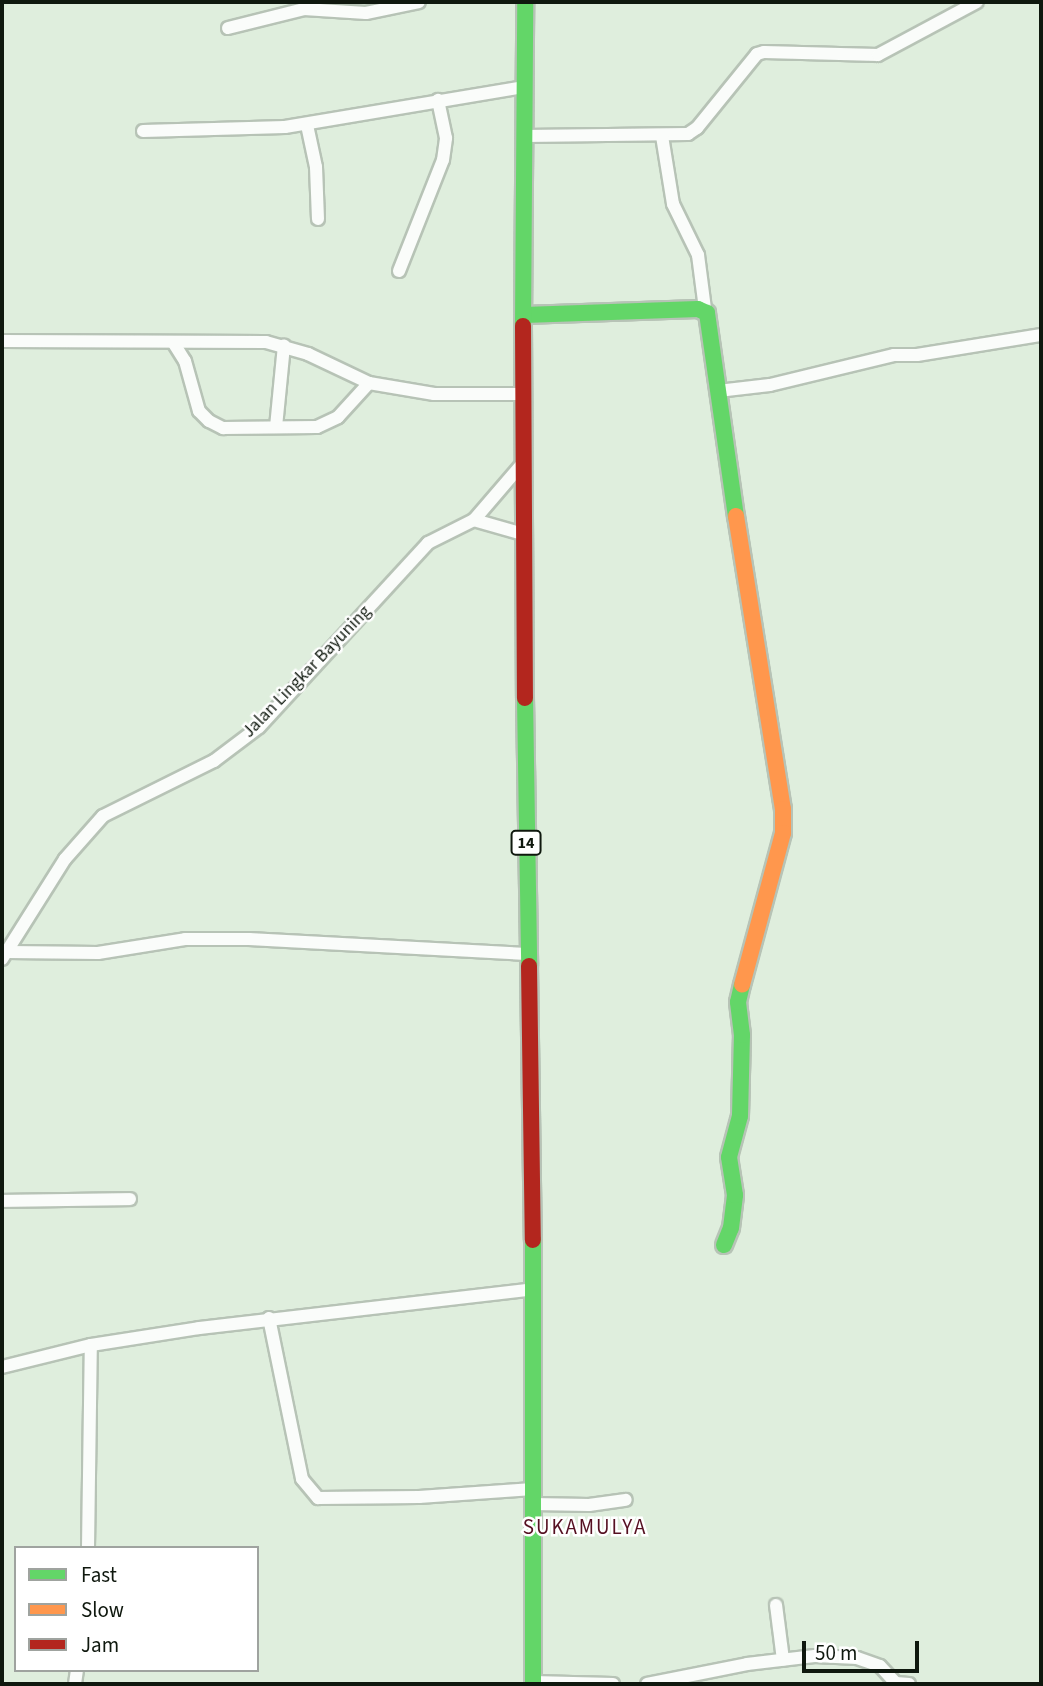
<!DOCTYPE html>
<style>
body{margin:0}
#map{position:relative;width:1043px;height:1686px;overflow:hidden;background:#dfeedd;font-family:"Source Sans 3",sans-serif}
div>[style]{position:absolute}
.roads{filter:drop-shadow(2px 0 #b7c3b6) drop-shadow(-2px 0 #b7c3b6) drop-shadow(0 2px #b7c3b6) drop-shadow(0 -2px #b7c3b6)}
.street>*{height:12px;margin:-6px;padding:0 6px;transform-origin:6px;border-radius:6px;background:#fafcfa}
.fast>*{height:16px;margin:-8px;padding:0 8px;transform-origin:8px;border-radius:8px;background:#63d668}
.slow>*{height:16px;margin:-8px;padding:0 8px;transform-origin:8px;border-radius:8px;background:#ff974d}
.jam>*{height:16px;margin:-8px;padding:0 8px;transform-origin:8px;border-radius:8px;background:#b3261e}
span{translate:-50% -50%;white-space:nowrap;text-align:center;line-height:1.15;-webkit-text-stroke:5px #fff;paint-order:stroke}
.shield-label span{padding:2px 5px;background:#fff;border:2px solid;border-radius:5px;-webkit-text-stroke-width:0}
.shield-label{font-size:16px;color:#0f180e;font-weight:700}
.street-label{font-size:18px;color:#0f180e}
.quarter-label{font-size:21px;color:#551021;letter-spacing:2px}
.frame{position:absolute;inset:0;border:4px solid #0f180e;pointer-events:none}
.legend{position:absolute;left:14px;top:1546px;width:245px;height:126px;box-sizing:border-box;background:#fff;border:2px solid #9fa39f;margin:0;padding:9px 12px;list-style:none;font-size:21px;color:#0f180e}
.legend li{display:flex;align-items:center;gap:14px;height:35px}
.legend b{width:35px;border:2px solid #9fa39f}
.scale{position:absolute;left:802px;top:1641px;width:117px;height:32px;box-sizing:border-box;border:4px solid #0f180e;border-top:0;padding-left:9px;font-size:21px;line-height:24px;white-space:nowrap;color:#0f180e;-webkit-text-stroke:5px #fff;paint-order:stroke}
</style>
<div id="map">
<div class="roads">
<div class="street">
<div style="left:228px;top:28px;width:78px;rotate:-14deg"></div>
<div style="left:304px;top:9px;width:62px;rotate:3.7deg"></div>
<div style="left:366px;top:13px;width:54px;rotate:-11.7deg"></div>
<div style="left:307px;top:125px;width:43px;rotate:77.9deg"></div>
<div style="left:316px;top:167px;width:52px;rotate:87.8deg"></div>
<div style="left:143px;top:131px;width:142px;rotate:-1.6deg"></div>
<div style="left:285px;top:127px;width:243px;rotate:-9.5deg"></div>
<div style="left:525px;top:136px;width:163px;rotate:-0.7deg"></div>
<div style="left:688px;top:134px;width:11px;rotate:-34deg"></div>
<div style="left:697px;top:128px;width:95px;rotate:-51deg"></div>
<div style="left:757px;top:54px;width:7px;rotate:-16deg"></div>
<div style="left:764px;top:52px;width:114px;rotate:1.5deg"></div>
<div style="left:878px;top:55px;width:112px;rotate:-28.2deg"></div>
<div style="left:662px;top:136px;width:69px;rotate:80.8deg"></div>
<div style="left:673px;top:204px;width:57px;rotate:63.9deg"></div>
<div style="left:698px;top:255px;width:54px;rotate:82.6deg"></div>
<div style="left:399px;top:271px;width:119px;rotate:-68.4deg"></div>
<div style="left:443px;top:160px;width:22px;rotate:-82deg"></div>
<div style="left:446px;top:138px;width:39px;rotate:-102deg"></div>
<div style="left:2px;top:341px;width:264px;rotate:0.2deg"></div>
<div style="left:266px;top:342px;width:44px;rotate:15.9deg"></div>
<div style="left:308px;top:354px;width:68px;rotate:25.4deg"></div>
<div style="left:369px;top:383px;width:66px;rotate:9.6deg"></div>
<div style="left:434px;top:394px;width:90px"></div>
<div style="left:173px;top:342px;width:22px;rotate:58deg"></div>
<div style="left:185px;top:361px;width:52px;rotate:74.4deg"></div>
<div style="left:199px;top:411px;width:14px;rotate:45deg"></div>
<div style="left:209px;top:421px;width:16px;rotate:27deg"></div>
<div style="left:223px;top:428px;width:94px;rotate:-0.6deg"></div>
<div style="left:317px;top:427px;width:23px;rotate:-25deg"></div>
<div style="left:338px;top:417px;width:46px;rotate:-47.6deg"></div>
<div style="left:718px;top:391px;width:52px;rotate:-6.6deg"></div>
<div style="left:770px;top:385px;width:128px;rotate:-13.6deg"></div>
<div style="left:894px;top:355px;width:23px"></div>
<div style="left:917px;top:355px;width:126px;rotate:-9.2deg"></div>
<div style="left:276px;top:427px;width:82px;rotate:-84.4deg"></div>
<div style="left:474px;top:520px;width:51px;rotate:15.9deg"></div>
<div style="left:9px;top:952px;width:89px;rotate:0.6deg"></div>
<div style="left:98px;top:953px;width:88px;rotate:-9.1deg"></div>
<div style="left:185px;top:939px;width:64px"></div>
<div style="left:249px;top:939px;width:278px;rotate:3.1deg"></div>
<div style="left:2px;top:959px;width:118px;rotate:-57.8deg"></div>
<div style="left:65px;top:859px;width:57px;rotate:-48.5deg"></div>
<div style="left:103px;top:816px;width:124px;rotate:-26.4deg"></div>
<div style="left:214px;top:761px;width:56px;rotate:-37.1deg"></div>
<div style="left:259px;top:727px;width:250px;rotate:-47.4deg"></div>
<div style="left:428px;top:543px;width:51px;rotate:-26.6deg"></div>
<div style="left:474px;top:520px;width:74px;rotate:-49.4deg"></div>
<div style="left:2px;top:1201px;width:128px;rotate:-0.9deg"></div>
<div style="left:269px;top:1318px;width:164px;rotate:78.4deg"></div>
<div style="left:302px;top:1479px;width:25px;rotate:50deg"></div>
<div style="left:318px;top:1498px;width:101px;rotate:-0.6deg"></div>
<div style="left:419px;top:1497px;width:114px;rotate:-4deg"></div>
<div style="left:2px;top:1367px;width:92px;rotate:-13.9deg"></div>
<div style="left:91px;top:1345px;width:109px;rotate:-8.9deg"></div>
<div style="left:199px;top:1328px;width:337px;rotate:-6.6deg"></div>
<div style="left:533px;top:1504px;width:56px;rotate:1deg"></div>
<div style="left:589px;top:1505px;width:37px;rotate:-8deg"></div>
<div style="left:88px;top:1548px;width:203px;rotate:-89.2deg"></div>
<div style="left:776px;top:1605px;width:55px;rotate:82.7deg"></div>
<div style="left:533px;top:1682px;width:80px;rotate:1.4deg"></div>
<div style="left:75px;top:1684px;width:14px;rotate:-82deg"></div>
<div style="left:647px;top:1684px;width:102px;rotate:-11.3deg"></div>
<div style="left:747px;top:1664px;width:68px;rotate:-6.7deg"></div>
<div style="left:815px;top:1656px;width:42px;rotate:2.7deg"></div>
<div style="left:857px;top:1658px;width:24px;rotate:19deg"></div>
<div style="left:880px;top:1666px;width:23px;rotate:47deg"></div>
<div style="left:896px;top:1683px;width:13px;rotate:4deg"></div>
</div>
<div class="fast">
<div style="left:524px;top:315px;width:174px;rotate:-2deg"></div>
<div style="left:698px;top:309px;width:10px;rotate:24deg"></div>
<div style="left:707px;top:313px;width:205px;rotate:81.9deg"></div>
<div style="left:523px;top:326px;width:324px;rotate:-89.6deg"></div>
<div style="left:525px;top:698px;width:268px;rotate:89.1deg"></div>
<div style="left:724px;top:1245px;width:18px;rotate:-68deg"></div>
<div style="left:731px;top:1228px;width:33px;rotate:-83deg"></div>
<div style="left:735px;top:1195px;width:38px;rotate:-99deg"></div>
<div style="left:729px;top:1157px;width:42px;rotate:-75deg"></div>
<div style="left:740px;top:1116px;width:81px;rotate:-88.6deg"></div>
<div style="left:742px;top:1035px;width:33px;rotate:-97deg"></div>
<div style="left:738px;top:1002px;width:17px;rotate:-77deg"></div>
<div style="left:533px;top:1684px;width:444px;rotate:-90deg"></div>
</div>
<div class="slow">
<div style="left:736px;top:516px;width:297px;rotate:80.9deg"></div>
<div style="left:783px;top:809px;width:24px;rotate:90deg"></div>
<div style="left:783px;top:833px;width:157px;rotate:105.1deg"></div>
</div>
<div class="jam">
<div style="left:523px;top:326px;width:372px;rotate:89.7deg"></div>
<div style="left:529px;top:966px;width:274px;rotate:89.2deg"></div>
</div>
</div>
<div class="shield-label">
<span style="left:526px;top:843px">14</span>
</div>
<div class="street-label">
<span style="left:307px;top:672px;rotate:-46deg">Jalan Lingkar Bayuning</span>
</div>
<div class="quarter-label">
<span style="left:585px;top:1527px">SUKAMULYA</span>
</div>
<div class="frame"></div>
<ul class="legend">
<li><b style="height:9px;background:#63d668"></b>Fast</li>
<li><b style="height:9px;background:#ff974d"></b>Slow</li>
<li><b style="height:9px;background:#b3261e"></b>Jam</li>
</ul>
<div class="scale">50 m</div>
</div>
